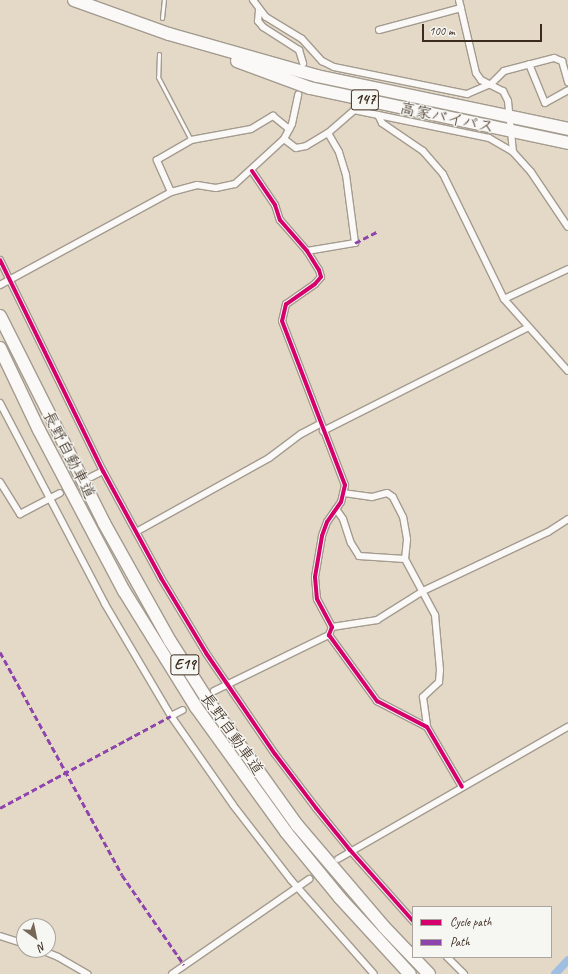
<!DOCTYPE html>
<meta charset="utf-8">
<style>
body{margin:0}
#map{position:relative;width:568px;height:974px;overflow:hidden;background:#e4d9c7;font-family:Caveat,"Klee One",sans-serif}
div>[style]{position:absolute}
.canal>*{height:8px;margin:-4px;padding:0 4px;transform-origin:4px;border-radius:4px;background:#9fbee2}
.street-tunnel>*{height:6px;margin-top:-3px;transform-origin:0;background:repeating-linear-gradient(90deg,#c2b6a5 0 6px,transparent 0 9px)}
.roads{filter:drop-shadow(1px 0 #a39b8f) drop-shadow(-1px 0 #a39b8f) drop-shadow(0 1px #a39b8f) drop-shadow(0 -1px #a39b8f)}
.lane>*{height:3px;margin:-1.5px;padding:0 1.5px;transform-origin:1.5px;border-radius:1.5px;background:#fbf9f7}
.street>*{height:6px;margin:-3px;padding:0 3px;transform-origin:3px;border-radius:3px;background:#fbf9f7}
.highway>*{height:12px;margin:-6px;padding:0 6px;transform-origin:6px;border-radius:6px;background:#fbf9f7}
.quiet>*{height:3px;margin-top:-1.5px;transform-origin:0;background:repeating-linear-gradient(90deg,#8e44ad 0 6px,transparent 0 9px)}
.cycleway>*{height:4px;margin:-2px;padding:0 2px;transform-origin:2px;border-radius:2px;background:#d6006c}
span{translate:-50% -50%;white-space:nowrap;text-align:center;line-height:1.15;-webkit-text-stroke:3px #f6f6f2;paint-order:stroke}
.shield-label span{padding:1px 3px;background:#f6f6f2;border:1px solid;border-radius:3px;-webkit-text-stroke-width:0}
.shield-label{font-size:15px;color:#3b2a1e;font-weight:700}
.street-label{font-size:16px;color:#3b2a1e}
.legend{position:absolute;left:412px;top:906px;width:140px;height:52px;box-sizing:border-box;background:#f6f6f2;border:1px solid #aba49d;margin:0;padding:5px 7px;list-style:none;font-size:12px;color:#3b2a1e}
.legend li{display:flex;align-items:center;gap:8px;height:20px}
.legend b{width:20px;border:1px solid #aba49d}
.north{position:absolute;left:16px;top:918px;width:40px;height:40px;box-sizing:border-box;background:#f6f6f2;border:1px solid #aba49d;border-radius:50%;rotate:147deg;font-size:11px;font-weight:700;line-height:16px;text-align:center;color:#3b2a1e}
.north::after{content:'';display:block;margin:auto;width:14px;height:18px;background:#766759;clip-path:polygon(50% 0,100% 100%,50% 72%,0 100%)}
.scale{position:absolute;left:422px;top:24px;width:120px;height:18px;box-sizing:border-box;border:2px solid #3b2a1e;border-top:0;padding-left:5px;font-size:12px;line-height:14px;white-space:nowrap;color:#3b2a1e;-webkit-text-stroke:3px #f6f6f2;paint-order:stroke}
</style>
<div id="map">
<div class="canal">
<div style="left:555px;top:974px;width:19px;rotate:-47deg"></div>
</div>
<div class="street-tunnel">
<div style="left:60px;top:493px;width:27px;rotate:-28deg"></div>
<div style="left:309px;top:879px;width:28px;rotate:-35deg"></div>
</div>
<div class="roads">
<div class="lane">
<div style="left:162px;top:18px;width:18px;rotate:-84deg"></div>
<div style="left:159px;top:54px;width:23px;rotate:92deg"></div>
<div style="left:158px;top:77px;width:71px;rotate:62.4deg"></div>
</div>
<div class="street">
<div style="left:253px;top:0;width:21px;rotate:53deg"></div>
<div style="left:266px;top:17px;width:42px;rotate:31.4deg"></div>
<div style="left:302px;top:39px;width:30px;rotate:48deg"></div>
<div style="left:322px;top:61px;width:13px;rotate:27deg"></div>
<div style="left:334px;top:67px;width:136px;rotate:11.5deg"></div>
<div style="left:467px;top:94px;width:26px;rotate:-23deg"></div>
<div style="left:491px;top:84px;width:18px;rotate:-45deg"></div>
<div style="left:504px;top:71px;width:52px;rotate:-14.6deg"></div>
<div style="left:554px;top:58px;width:9px;rotate:21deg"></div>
<div style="left:562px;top:61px;width:22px;rotate:74deg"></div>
<div style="left:459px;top:0;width:75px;rotate:76.9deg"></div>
<div style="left:476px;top:73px;width:9px;rotate:54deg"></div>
<div style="left:481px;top:80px;width:25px;rotate:27deg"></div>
<div style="left:503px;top:91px;width:11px;rotate:63deg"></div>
<div style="left:508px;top:101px;width:51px;rotate:84.4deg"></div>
<div style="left:259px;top:10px;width:11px;rotate:95deg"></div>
<div style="left:258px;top:21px;width:8px;rotate:50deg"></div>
<div style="left:263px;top:27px;width:43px;rotate:32.6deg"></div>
<div style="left:299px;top:50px;width:14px;rotate:73deg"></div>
<div style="left:379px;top:30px;width:85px;rotate:-15deg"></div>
<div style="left:529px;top:64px;width:42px;rotate:67.7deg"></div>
<div style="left:545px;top:103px;width:26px;rotate:-29deg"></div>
<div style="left:378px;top:115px;width:9px;rotate:63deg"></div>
<div style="left:382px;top:123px;width:50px;rotate:34.3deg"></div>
<div style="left:423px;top:151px;width:30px;rotate:49deg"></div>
<div style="left:443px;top:174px;width:139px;rotate:64deg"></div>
<div style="left:504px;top:299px;width:96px;rotate:48.4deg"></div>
<div style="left:284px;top:139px;width:15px;rotate:37deg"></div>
<div style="left:296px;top:148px;width:10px;rotate:-11deg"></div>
<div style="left:306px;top:146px;width:26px;rotate:-31deg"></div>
<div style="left:328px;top:133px;width:35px;rotate:-41deg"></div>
<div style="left:354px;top:110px;width:138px;rotate:11.7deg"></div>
<div style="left:489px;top:138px;width:28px;rotate:30deg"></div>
<div style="left:513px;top:152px;width:27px;rotate:48deg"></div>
<div style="left:531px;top:172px;width:66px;rotate:56.1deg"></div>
<div style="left:252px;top:171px;width:41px;rotate:55.9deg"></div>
<div style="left:275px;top:205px;width:16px;rotate:72deg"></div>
<div style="left:280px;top:220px;width:41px;rotate:48.9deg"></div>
<div style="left:307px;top:251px;width:22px;rotate:58deg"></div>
<div style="left:319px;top:270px;width:7px;rotate:74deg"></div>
<div style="left:321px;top:277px;width:9px;rotate:131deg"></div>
<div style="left:315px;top:284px;width:35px;rotate:145deg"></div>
<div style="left:286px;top:304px;width:17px;rotate:103deg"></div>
<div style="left:282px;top:321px;width:176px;rotate:69deg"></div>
<div style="left:345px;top:485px;width:17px;rotate:103deg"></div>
<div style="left:341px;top:502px;width:24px;rotate:125deg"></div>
<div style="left:327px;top:522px;width:15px;rotate:110deg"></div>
<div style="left:322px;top:536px;width:42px;rotate:99.7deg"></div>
<div style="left:315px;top:577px;width:22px;rotate:85deg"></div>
<div style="left:317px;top:599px;width:32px;rotate:62deg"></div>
<div style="left:332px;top:627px;width:9px;rotate:111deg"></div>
<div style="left:329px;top:635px;width:82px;rotate:54deg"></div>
<div style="left:377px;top:701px;width:56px;rotate:27.5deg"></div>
<div style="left:427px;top:727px;width:69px;rotate:59.7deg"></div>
<div style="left:171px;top:192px;width:35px;rotate:-114deg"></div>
<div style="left:157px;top:160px;width:39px;rotate:-30deg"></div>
<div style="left:191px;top:140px;width:61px;rotate:-10.4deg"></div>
<div style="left:251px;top:129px;width:26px;rotate:-31deg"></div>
<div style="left:273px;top:116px;width:21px;rotate:39deg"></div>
<div style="left:307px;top:251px;width:49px;rotate:-9.5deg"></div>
<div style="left:355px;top:243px;width:69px;rotate:-97.5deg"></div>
<div style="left:346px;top:175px;width:24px;rotate:-107deg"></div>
<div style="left:339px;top:152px;width:22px;rotate:-120deg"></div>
<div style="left:0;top:260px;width:235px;rotate:64deg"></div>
<div style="left:103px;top:471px;width:122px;rotate:61.5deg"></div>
<div style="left:161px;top:578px;width:87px;rotate:59deg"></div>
<div style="left:206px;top:653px;width:122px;rotate:55.7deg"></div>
<div style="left:275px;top:754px;width:68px;rotate:52.8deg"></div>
<div style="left:316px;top:808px;width:54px;rotate:51deg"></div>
<div style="left:350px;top:850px;width:95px;rotate:48.4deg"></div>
<div style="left:0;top:285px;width:195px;rotate:-28.5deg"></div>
<div style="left:171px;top:192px;width:27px;rotate:-15deg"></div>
<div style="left:197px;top:185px;width:19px;rotate:9deg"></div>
<div style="left:216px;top:188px;width:19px;rotate:-12deg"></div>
<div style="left:235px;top:184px;width:67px;rotate:-42.6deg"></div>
<div style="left:284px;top:139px;width:17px;rotate:-62deg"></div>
<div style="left:292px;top:124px;width:30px;rotate:-78deg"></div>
<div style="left:504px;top:299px;width:71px;rotate:-25.1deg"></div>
<div style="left:0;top:403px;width:227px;rotate:62.4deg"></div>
<div style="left:105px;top:604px;width:130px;rotate:59.5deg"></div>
<div style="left:171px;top:716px;width:108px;rotate:55.1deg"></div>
<div style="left:233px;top:805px;width:95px;rotate:52.3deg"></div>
<div style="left:291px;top:880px;width:125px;rotate:48.6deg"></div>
<div style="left:323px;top:431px;width:229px;rotate:-26.8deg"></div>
<div style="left:91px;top:477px;width:13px;rotate:-27deg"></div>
<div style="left:0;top:482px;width:38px;rotate:58deg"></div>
<div style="left:20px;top:514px;width:45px;rotate:-27.7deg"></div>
<div style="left:336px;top:509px;width:12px;rotate:55deg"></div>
<div style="left:343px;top:519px;width:25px;rotate:72deg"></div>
<div style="left:351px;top:543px;width:15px;rotate:58deg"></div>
<div style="left:359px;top:556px;width:46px;rotate:3.7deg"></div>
<div style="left:405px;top:559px;width:20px;rotate:-84deg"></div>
<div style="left:407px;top:539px;width:22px;rotate:-100deg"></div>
<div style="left:403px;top:517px;width:22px;rotate:-117deg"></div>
<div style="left:393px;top:497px;width:7px;rotate:-146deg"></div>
<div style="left:387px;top:493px;width:16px;rotate:165deg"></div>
<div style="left:372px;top:497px;width:28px;rotate:-172deg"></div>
<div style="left:136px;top:532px;width:152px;rotate:-29.1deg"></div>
<div style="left:269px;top:458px;width:40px;rotate:-37deg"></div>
<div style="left:301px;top:434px;width:21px;rotate:-28deg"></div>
<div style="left:405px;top:559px;width:64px;rotate:61.8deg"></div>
<div style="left:435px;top:615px;width:55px;rotate:84.8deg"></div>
<div style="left:440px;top:670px;width:12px;rotate:95deg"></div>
<div style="left:439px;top:682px;width:22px;rotate:137deg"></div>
<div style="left:423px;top:697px;width:30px;rotate:82deg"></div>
<div style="left:332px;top:627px;width:46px;rotate:-8.8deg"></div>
<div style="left:377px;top:620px;width:54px;rotate:-32.2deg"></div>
<div style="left:423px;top:591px;width:138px;rotate:-25.3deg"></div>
<div style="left:548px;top:532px;width:24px;rotate:-33deg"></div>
<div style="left:214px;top:691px;width:128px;rotate:-26deg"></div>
<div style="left:171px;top:716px;width:13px;rotate:-27deg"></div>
<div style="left:338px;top:859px;width:265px;rotate:-29.9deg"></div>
<div style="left:0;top:936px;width:25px;rotate:18deg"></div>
<div style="left:41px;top:950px;width:18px;rotate:22deg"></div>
<div style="left:58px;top:957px;width:34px;rotate:30deg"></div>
<div style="left:447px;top:957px;width:24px;rotate:45deg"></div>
<div style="left:172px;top:974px;width:167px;rotate:-34.7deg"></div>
</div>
<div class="highway">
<div style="left:74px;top:0;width:101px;rotate:19.7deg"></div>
<div style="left:169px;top:34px;width:154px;rotate:15.8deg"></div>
<div style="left:317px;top:76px;width:257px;rotate:11.9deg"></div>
<div style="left:237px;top:61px;width:78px;rotate:20.3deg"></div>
<div style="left:310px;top:88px;width:264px;rotate:12deg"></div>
<div style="left:0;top:316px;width:232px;rotate:63.3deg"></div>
<div style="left:104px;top:523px;width:135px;rotate:60.8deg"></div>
<div style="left:170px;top:641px;width:72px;rotate:57.4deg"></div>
<div style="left:209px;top:702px;width:151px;rotate:54.4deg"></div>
<div style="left:297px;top:825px;width:134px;rotate:49.5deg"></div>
<div style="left:384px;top:927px;width:65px;rotate:46.2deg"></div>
<div style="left:0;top:348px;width:91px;rotate:64.6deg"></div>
<div style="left:39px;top:430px;width:182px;rotate:62.2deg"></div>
<div style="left:124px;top:591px;width:137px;rotate:58.2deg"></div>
<div style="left:196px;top:707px;width:154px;rotate:54.2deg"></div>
<div style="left:286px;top:832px;width:85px;rotate:50.7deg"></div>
<div style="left:340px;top:898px;width:103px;rotate:47.4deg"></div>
</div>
</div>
<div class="quiet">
<div style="left:355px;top:243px;width:25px;rotate:-27deg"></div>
<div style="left:0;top:652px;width:254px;rotate:61.3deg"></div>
<div style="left:122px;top:875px;width:109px;rotate:55.4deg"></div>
<div style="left:0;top:808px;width:194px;rotate:-28.3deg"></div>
</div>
<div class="cycleway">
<div style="left:252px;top:171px;width:41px;rotate:55.9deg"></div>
<div style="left:275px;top:205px;width:16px;rotate:72deg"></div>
<div style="left:280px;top:220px;width:41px;rotate:48.9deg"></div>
<div style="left:307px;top:251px;width:22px;rotate:58deg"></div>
<div style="left:319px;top:270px;width:7px;rotate:74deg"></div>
<div style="left:321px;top:277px;width:9px;rotate:131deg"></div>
<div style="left:315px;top:284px;width:35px;rotate:145deg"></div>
<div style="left:286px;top:304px;width:17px;rotate:103deg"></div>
<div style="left:282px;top:321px;width:176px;rotate:69deg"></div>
<div style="left:345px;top:485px;width:17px;rotate:103deg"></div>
<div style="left:341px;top:502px;width:24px;rotate:125deg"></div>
<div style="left:327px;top:522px;width:15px;rotate:110deg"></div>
<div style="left:322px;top:536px;width:42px;rotate:99.7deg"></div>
<div style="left:315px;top:577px;width:22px;rotate:85deg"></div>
<div style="left:317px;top:599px;width:32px;rotate:62deg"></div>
<div style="left:332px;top:627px;width:9px;rotate:111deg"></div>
<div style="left:329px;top:635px;width:82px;rotate:54deg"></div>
<div style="left:377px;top:701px;width:56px;rotate:27.5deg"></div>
<div style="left:427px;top:727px;width:69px;rotate:59.7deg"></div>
<div style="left:0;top:260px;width:235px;rotate:64deg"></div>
<div style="left:103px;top:471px;width:122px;rotate:61.5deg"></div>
<div style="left:161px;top:578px;width:87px;rotate:59deg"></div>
<div style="left:206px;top:653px;width:122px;rotate:55.7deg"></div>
<div style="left:275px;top:754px;width:68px;rotate:52.8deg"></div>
<div style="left:316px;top:808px;width:54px;rotate:51deg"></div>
<div style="left:350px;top:850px;width:95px;rotate:48.4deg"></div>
</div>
<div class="shield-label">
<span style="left:365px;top:100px">147</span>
<span style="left:185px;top:665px">E19</span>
</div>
<div class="street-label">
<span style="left:447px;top:118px;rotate:12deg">高家バイパス</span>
<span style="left:69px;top:455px;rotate:63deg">長野自動車道</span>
<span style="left:232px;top:734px;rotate:55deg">長野自動車道</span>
</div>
<ul class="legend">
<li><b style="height:5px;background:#d6006c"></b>Cycle path</li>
<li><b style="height:5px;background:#8e44ad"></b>Path</li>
</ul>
<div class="north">N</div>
<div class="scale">100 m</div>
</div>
